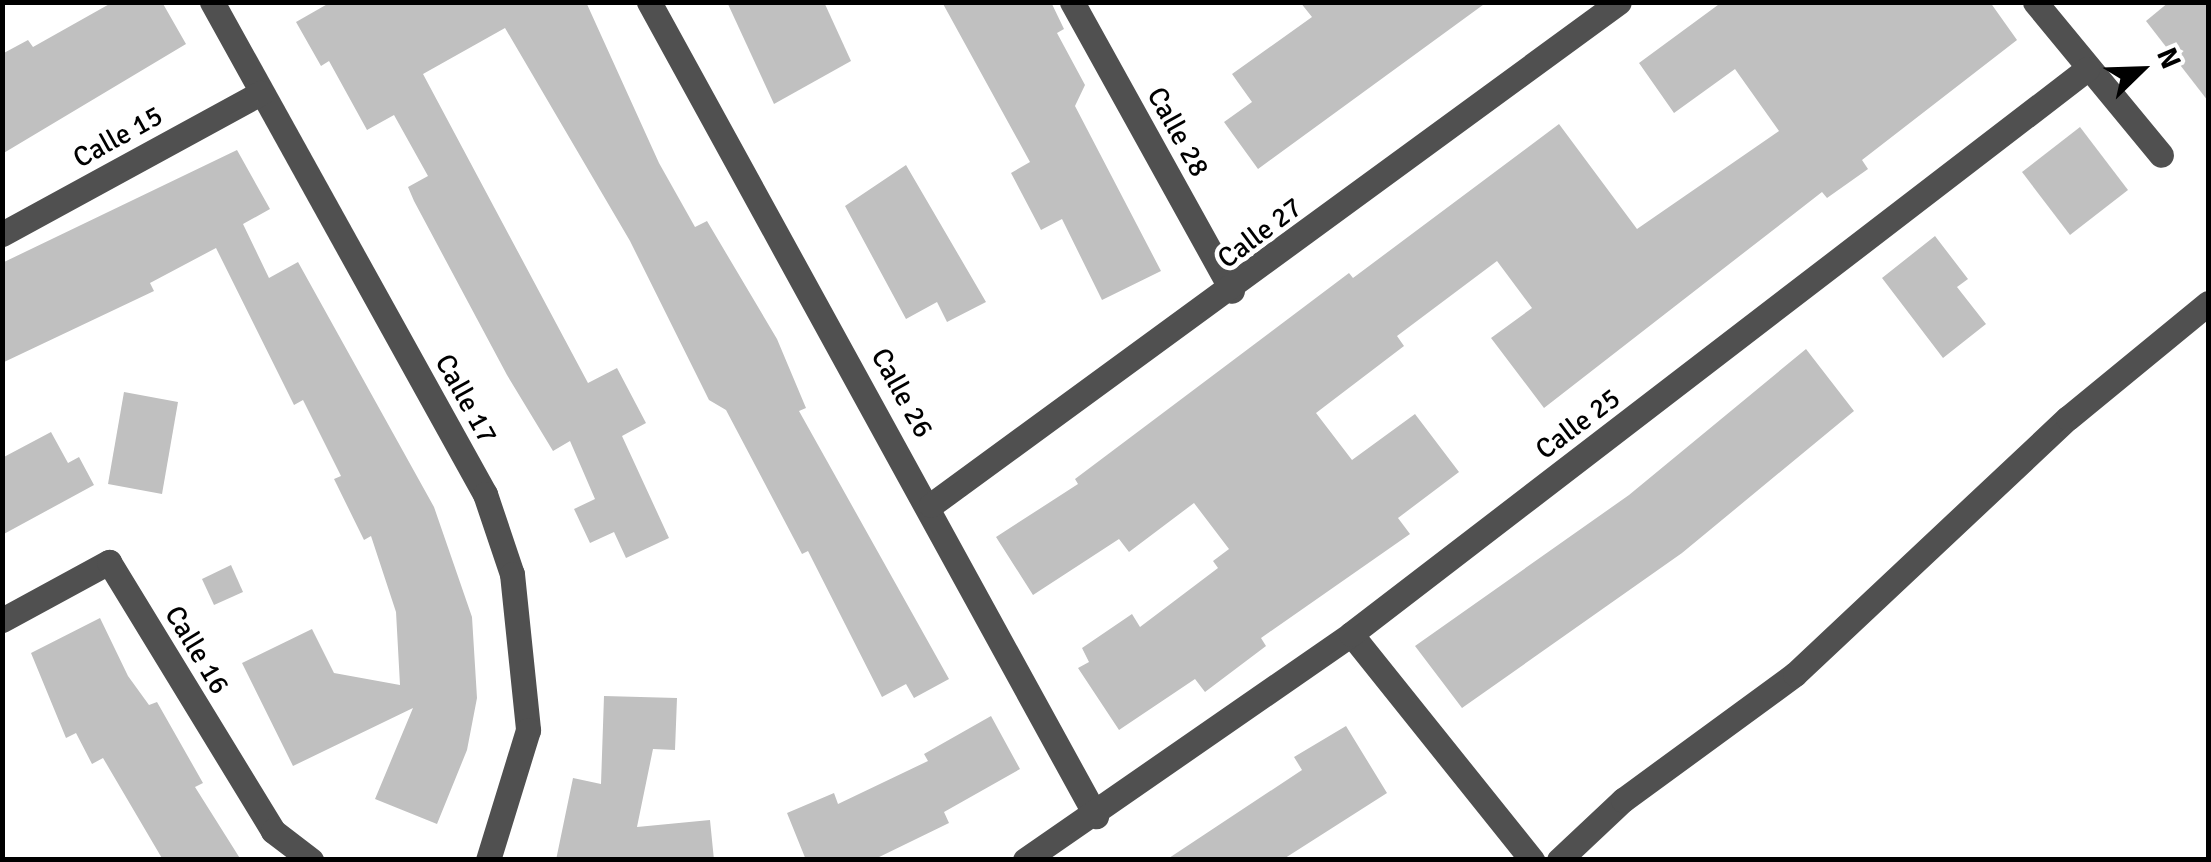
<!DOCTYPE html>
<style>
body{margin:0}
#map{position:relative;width:2211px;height:862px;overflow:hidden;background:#fff;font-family:Signika,sans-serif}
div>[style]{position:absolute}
.building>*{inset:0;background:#c0c0c0}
.minor>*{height:25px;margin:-12.5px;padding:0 12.5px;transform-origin:12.5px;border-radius:12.5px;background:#505050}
span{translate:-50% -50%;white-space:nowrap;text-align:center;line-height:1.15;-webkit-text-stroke:9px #fff;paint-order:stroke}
.street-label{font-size:28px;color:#000}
.frame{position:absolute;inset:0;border:5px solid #000;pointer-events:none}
.north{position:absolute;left:2091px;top:20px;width:100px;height:100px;-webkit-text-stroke:8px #fff;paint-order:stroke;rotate:67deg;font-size:28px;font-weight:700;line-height:40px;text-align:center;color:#000}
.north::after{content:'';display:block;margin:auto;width:35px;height:45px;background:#000;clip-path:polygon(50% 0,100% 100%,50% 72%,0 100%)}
</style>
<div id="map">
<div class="building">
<div style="clip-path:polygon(113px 2px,162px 2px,186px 44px,2px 154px,2px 54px,28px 40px,33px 47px)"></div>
<div style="clip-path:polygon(331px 2px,586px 2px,659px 163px,695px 227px,707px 221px,777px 339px,806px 408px,799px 411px,949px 679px,914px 698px,906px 684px,882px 697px,808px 551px,802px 554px,726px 410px,709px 400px,630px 241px,505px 28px,423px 74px,588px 383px,617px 368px,646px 423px,622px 436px,669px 538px,626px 558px,614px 532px,590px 543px,574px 509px,595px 499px,570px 441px,553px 451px,507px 375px,414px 201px,408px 187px,428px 176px,394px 115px,367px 130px,329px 61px,321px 66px,296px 22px)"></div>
<div style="clip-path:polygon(727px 2px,824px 2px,851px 61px,774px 104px)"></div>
<div style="clip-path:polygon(942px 2px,1051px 2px,1064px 29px,1057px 33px,1085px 85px,1075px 106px,1161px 271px,1102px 300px,1062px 219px,1041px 230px,1011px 173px,1030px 162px)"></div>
<div style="clip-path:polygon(1300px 2px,1487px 2px,1258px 169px,1224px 122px,1252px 102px,1232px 74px,1312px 17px)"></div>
<div style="clip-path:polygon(1722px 2px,1990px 2px,2017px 40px,1862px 160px,1868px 169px,1827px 198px,1822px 192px,1544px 408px,1491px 338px,1532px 308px,1497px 261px,1397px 336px,1404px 346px,1316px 413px,1352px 460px,1415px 414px,1459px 472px,1398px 518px,1410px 534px,1261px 638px,1266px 646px,1205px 692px,1195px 679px,1119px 730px,1078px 668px,1089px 662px,1082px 648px,1132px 614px,1140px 627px,1218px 568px,1213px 561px,1229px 549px,1194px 503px,1129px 552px,1119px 539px,1033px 595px,996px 537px,1078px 484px,1075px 479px,1349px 273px,1353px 278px,1559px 124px,1637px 229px,1779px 131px,1735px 69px,1674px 113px,1639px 63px)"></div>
<div style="clip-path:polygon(2169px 2px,2208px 2px,2208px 101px,2146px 21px)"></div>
<div style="clip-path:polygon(2080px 127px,2128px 190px,2070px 235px,2022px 172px)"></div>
<div style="clip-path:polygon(237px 150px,270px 209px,243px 224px,269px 278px,298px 262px,434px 507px,472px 617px,477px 698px,467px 750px,437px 824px,375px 799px,413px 708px,293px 766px,242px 663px,312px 629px,334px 673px,400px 685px,396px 612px,371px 536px,364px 540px,334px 479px,341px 476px,303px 400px,294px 405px,216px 248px,150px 283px,154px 291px,2px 363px,2px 263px)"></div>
<div style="clip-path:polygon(906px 165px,986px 302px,947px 322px,937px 302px,906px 319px,845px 206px)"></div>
<div style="clip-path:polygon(1935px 236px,1968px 279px,1957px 287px,1986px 324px,1943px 358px,1882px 278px)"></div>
<div style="clip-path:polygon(1806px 349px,1854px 411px,1682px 553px,1462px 708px,1415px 646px,1629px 495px)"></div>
<div style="clip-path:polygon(124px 392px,178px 402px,162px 494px,108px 484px)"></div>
<div style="clip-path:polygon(51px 432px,68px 463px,79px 457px,94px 485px,2px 535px,2px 458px)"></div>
<div style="clip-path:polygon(231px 565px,243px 592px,214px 605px,202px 579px)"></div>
<div style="clip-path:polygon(100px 618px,128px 676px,149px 705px,157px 702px,203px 783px,195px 787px,241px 860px,163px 860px,103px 758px,92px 764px,76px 733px,66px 738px,31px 653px)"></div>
<div style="clip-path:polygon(604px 696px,677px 698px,675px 750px,653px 749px,637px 827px,710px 820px,714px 860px,556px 860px,573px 778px,601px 784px)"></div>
<div style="clip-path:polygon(991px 716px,1020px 769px,944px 812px,949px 823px,873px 860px,806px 860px,787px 813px,834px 793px,838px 804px,928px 761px,924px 754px)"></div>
<div style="clip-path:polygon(1346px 726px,1387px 793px,1282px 860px,1166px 860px,1302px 770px,1294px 757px)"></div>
</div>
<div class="minor">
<div style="left:212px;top:2px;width:563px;rotate:60.98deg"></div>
<div style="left:485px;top:494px;width:84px;rotate:71.4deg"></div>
<div style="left:512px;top:574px;width:157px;rotate:84.1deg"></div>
<div style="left:528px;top:730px;width:136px;rotate:107.1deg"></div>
<div style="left:649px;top:2px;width:929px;rotate:61.23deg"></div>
<div style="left:1072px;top:2px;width:330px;rotate:61deg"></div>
<div style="left:2035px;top:2px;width:198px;rotate:50.5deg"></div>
<div style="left:2px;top:234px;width:295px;rotate:-28.6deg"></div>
<div style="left:931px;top:505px;width:852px;rotate:-36.17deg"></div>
<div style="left:2px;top:620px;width:122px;rotate:-28.5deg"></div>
<div style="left:109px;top:562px;width:315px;rotate:58.6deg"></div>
<div style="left:273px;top:831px;width:48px;rotate:37.3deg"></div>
<div style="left:1351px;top:634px;width:290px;rotate:51.3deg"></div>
<div style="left:1025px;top:860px;width:397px;rotate:-34.7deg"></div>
<div style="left:1351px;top:634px;width:928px;rotate:-37.51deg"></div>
<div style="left:1559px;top:860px;width:88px;rotate:-43.2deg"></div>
<div style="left:1623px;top:800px;width:213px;rotate:-36.2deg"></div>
<div style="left:1795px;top:674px;width:374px;rotate:-43.2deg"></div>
<div style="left:2068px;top:418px;width:181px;rotate:-39.4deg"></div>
</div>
<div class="street-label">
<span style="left:1178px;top:132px;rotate:61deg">Calle 28</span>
<span style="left:118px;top:137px;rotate:-29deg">Calle 15</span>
<span style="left:1260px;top:233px;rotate:-37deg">Calle 27</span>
<span style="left:902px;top:393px;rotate:61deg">Calle 26</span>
<span style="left:466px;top:399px;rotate:61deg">Calle 17</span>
<span style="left:1578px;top:424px;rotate:-37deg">Calle 25</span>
<span style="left:197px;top:650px;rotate:59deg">Calle 16</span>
</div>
<div class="frame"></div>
<div class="north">N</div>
</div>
